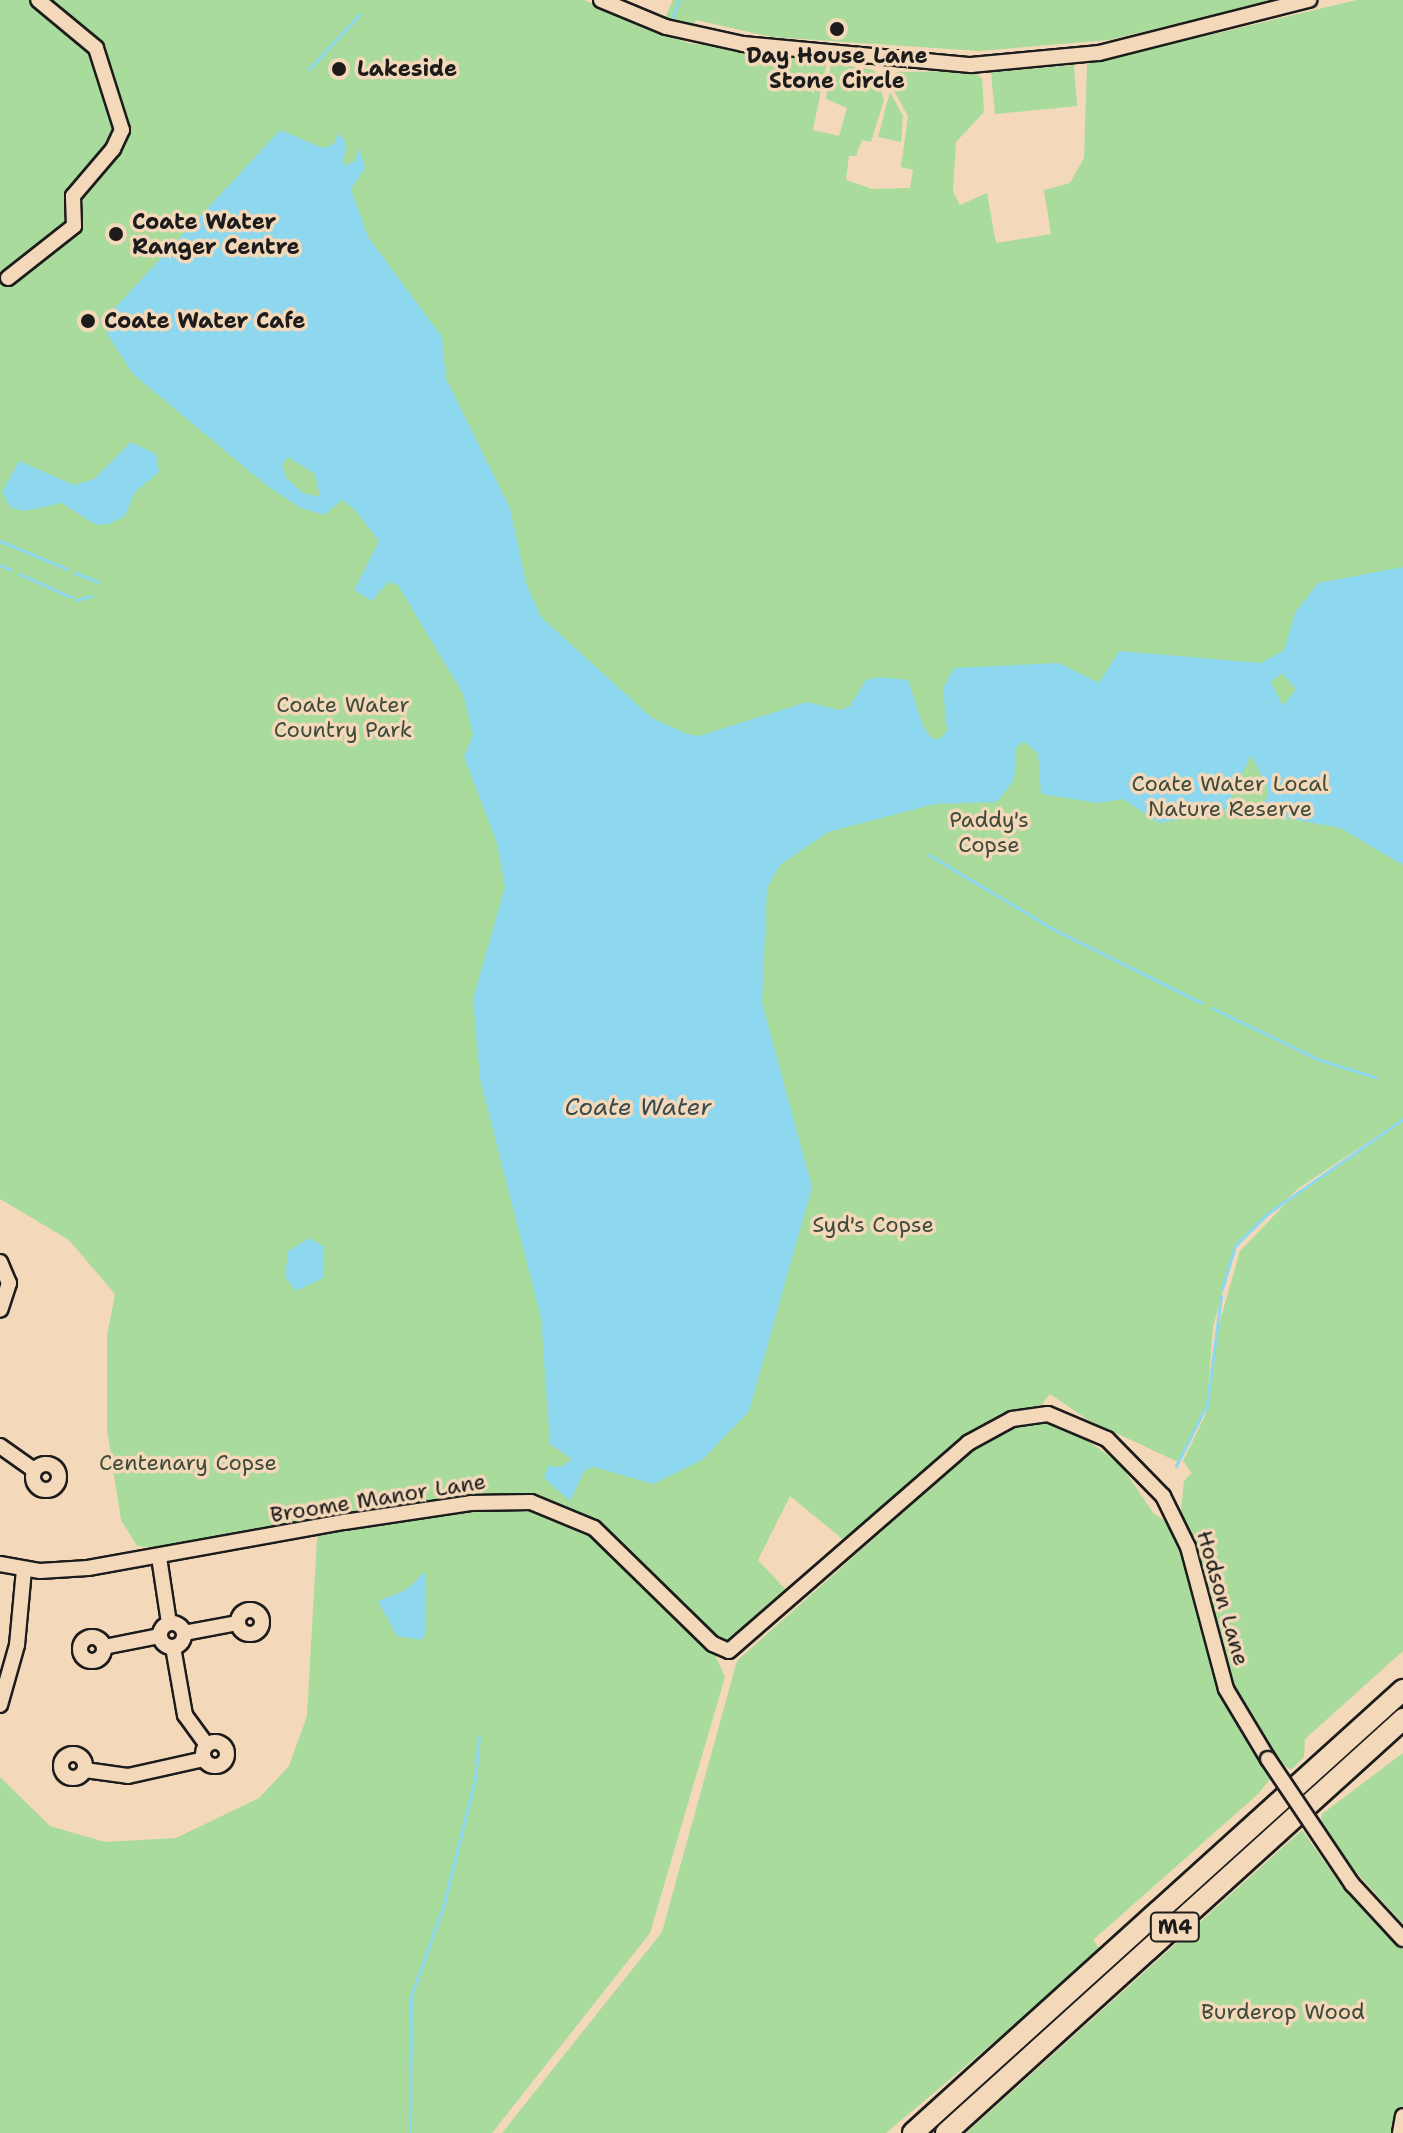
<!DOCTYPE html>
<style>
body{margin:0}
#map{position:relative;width:1403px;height:2133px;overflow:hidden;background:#f3d8ba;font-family:"Shantell Sans",sans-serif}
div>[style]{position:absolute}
.green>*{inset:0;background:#a8db9c}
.water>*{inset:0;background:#8dd8ee}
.stream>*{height:3px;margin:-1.5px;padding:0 1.5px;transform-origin:1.5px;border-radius:1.5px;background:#8dd8ee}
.roads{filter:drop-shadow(2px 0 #1c1c1c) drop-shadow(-2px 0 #1c1c1c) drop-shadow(0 2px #1c1c1c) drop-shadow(0 -2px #1c1c1c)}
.minor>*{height:14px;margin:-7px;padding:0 7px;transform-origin:7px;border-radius:7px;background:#f3d8ba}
.minor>.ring{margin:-7px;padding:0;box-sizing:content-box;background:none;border:14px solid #f3d8ba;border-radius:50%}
.highway>*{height:20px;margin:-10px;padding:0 10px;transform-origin:10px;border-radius:10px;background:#f3d8ba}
.bridges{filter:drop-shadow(2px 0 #1c1c1c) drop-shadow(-2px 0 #1c1c1c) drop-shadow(0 2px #1c1c1c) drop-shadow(0 -2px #1c1c1c)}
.minor-bridge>*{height:14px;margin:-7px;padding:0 7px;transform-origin:7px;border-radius:7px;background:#f3d8ba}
.dots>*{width:22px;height:22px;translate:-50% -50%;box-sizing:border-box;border:4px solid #f3d8ba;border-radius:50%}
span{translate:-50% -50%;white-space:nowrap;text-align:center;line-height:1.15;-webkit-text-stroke:7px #f3d8ba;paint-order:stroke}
.shield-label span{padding:2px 6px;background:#f3d8ba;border:2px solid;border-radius:6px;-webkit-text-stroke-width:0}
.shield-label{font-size:20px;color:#1c1c1c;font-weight:700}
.poi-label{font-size:22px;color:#1c1c1c;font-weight:700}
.left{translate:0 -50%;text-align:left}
.park-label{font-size:22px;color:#3f4c3c}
.street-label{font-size:22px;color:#1c1c1c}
.water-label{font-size:24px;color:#384b50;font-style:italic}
</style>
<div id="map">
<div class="green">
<div style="clip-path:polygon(0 0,584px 0,688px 43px,827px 61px,813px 130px,839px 136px,847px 108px,826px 99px,831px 63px,874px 70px,884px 100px,871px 142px,862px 140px,856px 156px,849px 156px,846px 180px,872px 189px,910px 188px,913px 170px,901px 167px,908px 116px,892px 87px,896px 72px,972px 71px,982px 78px,984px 112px,956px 142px,953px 191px,960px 205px,987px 193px,996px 243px,1051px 234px,1044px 190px,1070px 183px,1084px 158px,1087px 64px,1357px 0,1403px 0,1403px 1119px,1299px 1188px,1235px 1246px,1213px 1327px,1207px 1404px,1178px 1462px,1088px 1420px,1050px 1394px,1040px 1406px,972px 1431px,846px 1542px,790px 1496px,758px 1560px,787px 1591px,716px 1657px,725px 1677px,650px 1933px,492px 2133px,0 2133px,0 1777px,50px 1826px,105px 1842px,176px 1838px,259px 1798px,289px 1766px,307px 1716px,317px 1539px,315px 1517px,166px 1549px,137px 1546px,121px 1520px,107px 1429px,107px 1336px,115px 1294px,69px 1240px,0 1199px)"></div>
<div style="clip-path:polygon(673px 0,1275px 0,1109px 40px,979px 51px,772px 37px,696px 20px,693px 26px,665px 18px)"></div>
<div style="clip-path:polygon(1074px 65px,1077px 106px,995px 114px,991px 72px)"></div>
<div style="clip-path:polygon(890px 92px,903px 116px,901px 142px,878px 137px)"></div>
<div style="clip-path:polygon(1403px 1121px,1403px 1651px,1305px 1739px,1304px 1757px,1291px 1770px,1272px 1756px,1237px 1700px,1220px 1656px,1180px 1520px,1184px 1481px,1192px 1473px,1183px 1461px,1205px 1416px,1216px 1335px,1240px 1251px,1293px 1196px)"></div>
<div style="clip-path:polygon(1044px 1419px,1077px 1433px,1120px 1464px,1154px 1514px,1169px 1523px,1185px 1553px,1216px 1678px,1270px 1779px,1258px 1794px,1093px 1940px,1100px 1949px,1081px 1969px,886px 2133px,502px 2133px,662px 1932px,737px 1661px,987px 1437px,1006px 1425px)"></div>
<div style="clip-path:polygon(1403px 1753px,1403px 1924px,1347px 1862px,1321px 1822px,1322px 1814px)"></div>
<div style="clip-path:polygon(1302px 1830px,1343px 1888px,1403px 1950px,1403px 2133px,966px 2133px)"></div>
</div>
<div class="water">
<div style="clip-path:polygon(evenodd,280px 130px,323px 148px,334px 144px,338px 133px,346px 142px,343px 166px,355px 161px,359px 147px,365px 168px,351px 189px,368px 237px,442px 337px,446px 379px,510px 508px,526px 583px,541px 617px,652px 718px,687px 734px,699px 736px,807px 702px,840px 710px,850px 706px,866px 680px,879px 677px,908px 680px,923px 726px,931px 738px,940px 739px,947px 731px,943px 688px,954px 668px,1059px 663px,1099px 683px,1119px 651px,1261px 663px,1284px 650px,1295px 613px,1318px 583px,1403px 567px,1403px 865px,1340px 828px,1264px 814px,1268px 788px,1251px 755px,1225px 811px,1159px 823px,1123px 799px,1097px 803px,1041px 794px,1038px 753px,1023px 741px,1016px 748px,1014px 780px,997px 802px,935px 804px,828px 832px,780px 865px,767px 888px,762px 1003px,812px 1187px,749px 1411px,702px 1460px,653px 1484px,594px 1467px,585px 1470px,570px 1501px,544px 1478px,548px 1466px,561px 1467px,572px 1459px,550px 1444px,541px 1318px,480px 1079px,473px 999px,505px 887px,497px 843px,464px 757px,473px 734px,463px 694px,398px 585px,388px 582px,372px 601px,354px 590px,379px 541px,355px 510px,342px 500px,324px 515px,301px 508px,266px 485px,133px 374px,107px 334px,114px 309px,280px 130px,288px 457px,315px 474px,320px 497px,303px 493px,286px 478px,282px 464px,288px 457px,280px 130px,1282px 673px,1296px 689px,1283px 706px,1271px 682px,1282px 673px)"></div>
<div style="clip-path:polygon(131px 442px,156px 454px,159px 472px,135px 492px,125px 516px,109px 524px,96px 525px,62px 503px,24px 511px,10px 507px,2px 492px,19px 461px,74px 485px,94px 479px)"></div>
<div style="clip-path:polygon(309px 1238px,323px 1246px,323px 1278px,296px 1291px,285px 1277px,288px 1251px)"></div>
<div style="clip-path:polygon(425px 1572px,426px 1634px,421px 1640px,397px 1636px,378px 1601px,406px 1590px)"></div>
</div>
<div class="stream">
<div style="left:672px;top:18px;width:19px;rotate:-69deg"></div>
<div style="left:309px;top:69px;width:75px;rotate:-47.2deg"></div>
<div style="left:0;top:541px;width:73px;rotate:22.7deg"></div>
<div style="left:0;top:565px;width:12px;rotate:24deg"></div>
<div style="left:75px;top:573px;width:25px;rotate:21deg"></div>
<div style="left:19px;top:574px;width:57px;rotate:23.9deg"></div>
<div style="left:76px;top:600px;width:16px;rotate:-15deg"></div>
<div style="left:929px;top:855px;width:144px;rotate:30.8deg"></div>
<div style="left:1053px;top:929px;width:166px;rotate:26.4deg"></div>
<div style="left:1212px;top:1008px;width:120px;rotate:25.7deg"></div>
<div style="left:1320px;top:1060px;width:58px;rotate:17.2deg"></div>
<div style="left:1222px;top:1289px;width:45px;rotate:-73.2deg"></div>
<div style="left:1235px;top:1246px;width:45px;rotate:-45deg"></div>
<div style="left:1267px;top:1214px;width:166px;rotate:-34.9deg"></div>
<div style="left:1176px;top:1466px;width:69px;rotate:-63.4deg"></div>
<div style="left:1207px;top:1404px;width:109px;rotate:-82.6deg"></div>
<div style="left:410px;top:2133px;width:137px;rotate:-89.6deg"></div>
<div style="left:411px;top:1996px;width:95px;rotate:-70.2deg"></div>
<div style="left:443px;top:1907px;width:132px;rotate:-76deg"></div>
<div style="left:475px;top:1779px;width:42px;rotate:-84.6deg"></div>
</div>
<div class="roads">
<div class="minor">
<div style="left:601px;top:0;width:70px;rotate:22.6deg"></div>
<div style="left:666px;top:27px;width:79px;rotate:12.4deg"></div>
<div style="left:743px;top:44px;width:229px;rotate:5.3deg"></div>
<div style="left:971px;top:65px;width:129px;rotate:-5.4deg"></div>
<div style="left:1099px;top:53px;width:217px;rotate:-14.2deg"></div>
<div style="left:8px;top:278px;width:84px;rotate:-38.2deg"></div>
<div style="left:74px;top:226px;width:30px;rotate:-92deg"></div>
<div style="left:73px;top:196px;width:62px;rotate:-49.6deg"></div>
<div style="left:113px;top:149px;width:21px;rotate:-65deg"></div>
<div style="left:122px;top:130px;width:86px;rotate:-107.6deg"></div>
<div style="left:96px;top:48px;width:75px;rotate:-140.4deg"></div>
<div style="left:0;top:1262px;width:23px;rotate:67deg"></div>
<div style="left:9px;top:1283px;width:28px;rotate:108deg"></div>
<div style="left:0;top:1446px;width:42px;rotate:35.2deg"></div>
<div class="ring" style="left:33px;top:1464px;width:12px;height:12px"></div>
<div style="left:159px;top:1557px;width:67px;rotate:81.4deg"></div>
<div style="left:0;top:1564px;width:41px;rotate:9.9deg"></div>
<div style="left:40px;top:1571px;width:48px;rotate:-3.6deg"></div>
<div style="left:88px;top:1568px;width:260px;rotate:-10.2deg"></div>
<div style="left:344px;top:1522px;width:128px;rotate:-8.5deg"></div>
<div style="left:471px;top:1503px;width:60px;rotate:-1deg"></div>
<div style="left:531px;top:1502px;width:68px;rotate:22.4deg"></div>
<div style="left:594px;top:1528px;width:166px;rotate:44.3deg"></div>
<div style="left:713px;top:1644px;width:17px;rotate:24deg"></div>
<div style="left:729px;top:1651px;width:317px;rotate:-41deg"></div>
<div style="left:968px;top:1443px;width:50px;rotate:-28.6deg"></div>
<div style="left:1012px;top:1419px;width:36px;rotate:-8deg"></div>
<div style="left:1048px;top:1414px;width:64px;rotate:23deg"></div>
<div style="left:1107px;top:1439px;width:80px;rotate:45.5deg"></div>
<div style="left:1163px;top:1496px;width:57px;rotate:63.9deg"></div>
<div style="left:1188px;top:1547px;width:147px;rotate:75deg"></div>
<div style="left:1226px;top:1689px;width:82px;rotate:59deg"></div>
<div class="ring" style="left:238px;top:1610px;width:10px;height:10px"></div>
<div class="ring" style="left:160px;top:1623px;width:10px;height:10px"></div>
<div style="left:184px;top:1633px;width:55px;rotate:-10.5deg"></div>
<div class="ring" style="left:80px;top:1637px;width:10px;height:10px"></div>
<div style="left:104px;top:1647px;width:56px;rotate:-11.3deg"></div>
<div style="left:173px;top:1647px;width:69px;rotate:80deg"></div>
<div style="left:185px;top:1715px;width:37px;rotate:54deg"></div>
<div style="left:0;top:1705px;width:62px;rotate:-74.2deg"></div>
<div style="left:17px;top:1645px;width:75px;rotate:-84.7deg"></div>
<div class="ring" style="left:203px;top:1742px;width:10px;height:10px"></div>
<div class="ring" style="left:61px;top:1754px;width:10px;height:10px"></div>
<div style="left:85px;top:1770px;width:43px;rotate:7.9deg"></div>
<div style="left:128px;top:1776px;width:78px;rotate:-12.6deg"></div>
<div style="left:1400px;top:2133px;width:17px;rotate:-80deg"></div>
</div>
<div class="highway">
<div style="left:913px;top:2133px;width:661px;rotate:-42.12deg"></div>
<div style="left:946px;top:2133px;width:617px;rotate:-42.17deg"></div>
</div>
</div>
<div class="bridges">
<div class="minor-bridge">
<div style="left:1268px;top:1759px;width:151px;rotate:56.1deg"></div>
<div style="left:1352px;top:1884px;width:75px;rotate:47.2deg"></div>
</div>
</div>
<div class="dots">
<div style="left:837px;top:29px;background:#1c1c1c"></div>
<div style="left:339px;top:69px;background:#1c1c1c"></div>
<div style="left:116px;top:234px;background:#1c1c1c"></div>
<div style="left:88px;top:321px;background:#1c1c1c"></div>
</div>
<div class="shield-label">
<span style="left:1175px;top:1927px">M4</span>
</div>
<div class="poi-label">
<span style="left:837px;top:68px">Day House Lane<br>Stone Circle</span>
<span class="left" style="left:357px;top:69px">Lakeside</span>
<span class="left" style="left:132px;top:234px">Coate Water<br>Ranger Centre</span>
<span class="left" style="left:104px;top:321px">Coate Water Cafe</span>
</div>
<div class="park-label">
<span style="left:343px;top:717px">Coate Water<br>Country Park</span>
<span style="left:1230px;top:796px">Coate Water Local<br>Nature Reserve</span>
<span style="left:989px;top:832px">Paddy's<br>Copse</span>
<span style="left:873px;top:1225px">Syd's Copse</span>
<span style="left:188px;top:1463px">Centenary Copse</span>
<span style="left:1283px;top:2012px">Burderop Wood</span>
</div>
<div class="street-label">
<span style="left:378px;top:1498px;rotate:-9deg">Broome Manor Lane</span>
<span style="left:1223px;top:1598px;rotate:74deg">Hodson Lane</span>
</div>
<div class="water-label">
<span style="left:638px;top:1108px">Coate Water</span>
</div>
</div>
